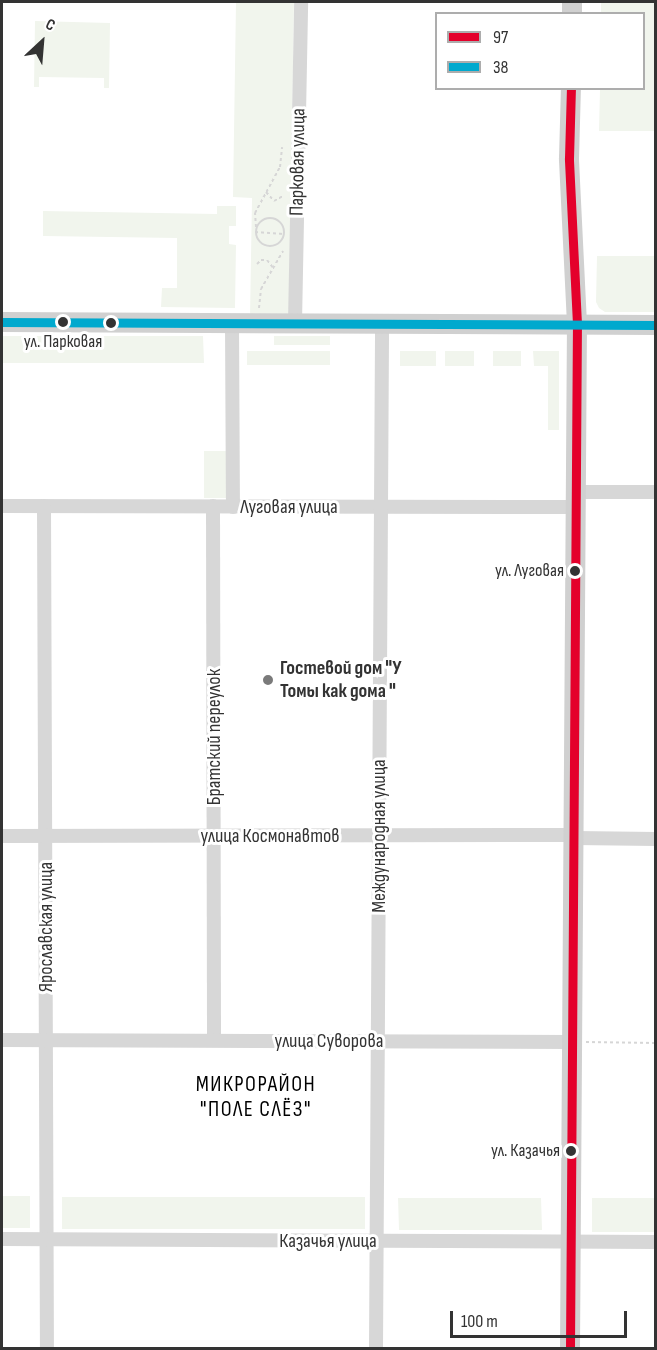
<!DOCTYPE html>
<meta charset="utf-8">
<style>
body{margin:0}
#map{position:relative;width:657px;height:1350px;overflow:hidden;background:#fff;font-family:"Sofia Sans Condensed",sans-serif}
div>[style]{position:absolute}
.green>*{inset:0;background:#f1f5ed}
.path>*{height:2px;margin-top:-1px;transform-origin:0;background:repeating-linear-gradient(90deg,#d6d6d6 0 3px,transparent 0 6px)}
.path>.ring{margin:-1px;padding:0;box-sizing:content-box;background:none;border:2px solid #d6d6d6;border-radius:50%}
.street>*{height:14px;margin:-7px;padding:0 7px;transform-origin:7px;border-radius:7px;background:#d7d7d7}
.secondary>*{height:20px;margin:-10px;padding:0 10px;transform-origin:10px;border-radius:10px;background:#d0d0d0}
.bus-1>*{height:9px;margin:-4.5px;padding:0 4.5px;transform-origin:4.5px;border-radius:4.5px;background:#e4002b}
.bus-2>*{height:9px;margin:-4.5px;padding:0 4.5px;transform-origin:4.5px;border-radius:4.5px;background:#00a9ce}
.dots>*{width:16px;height:16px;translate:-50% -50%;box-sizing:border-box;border:3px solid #fff;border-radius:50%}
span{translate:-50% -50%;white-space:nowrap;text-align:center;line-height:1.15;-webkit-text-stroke:6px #fff;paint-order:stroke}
.bus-label{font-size:18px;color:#333}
.right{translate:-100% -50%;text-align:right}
.street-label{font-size:20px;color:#333}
.poi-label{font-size:20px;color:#333;font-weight:700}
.left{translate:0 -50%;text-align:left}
.quarter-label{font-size:22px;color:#000;letter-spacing:1.5px}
.frame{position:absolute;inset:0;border:3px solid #333;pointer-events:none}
.legend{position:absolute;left:435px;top:12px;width:210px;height:78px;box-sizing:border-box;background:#fff;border:2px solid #adadad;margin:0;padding:8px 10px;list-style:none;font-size:18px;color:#333}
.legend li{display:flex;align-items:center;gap:12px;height:30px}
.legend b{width:30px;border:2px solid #adadad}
.north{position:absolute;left:12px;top:12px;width:60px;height:60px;-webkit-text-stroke:4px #fff;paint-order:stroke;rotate:26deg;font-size:16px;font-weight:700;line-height:24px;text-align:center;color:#333}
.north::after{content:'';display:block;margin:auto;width:21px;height:27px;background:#333;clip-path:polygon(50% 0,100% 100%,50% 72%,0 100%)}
.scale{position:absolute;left:450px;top:1311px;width:177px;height:27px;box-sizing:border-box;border:3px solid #333;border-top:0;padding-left:8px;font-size:18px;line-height:21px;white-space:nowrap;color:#333;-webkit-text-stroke:4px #fff;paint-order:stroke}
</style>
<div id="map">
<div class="green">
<div style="clip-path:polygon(236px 2px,294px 2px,289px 318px,250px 317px,252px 198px,233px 197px)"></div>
<div style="clip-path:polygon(601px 2px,655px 2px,655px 131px,599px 131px,600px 89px,644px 88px,644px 14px,601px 13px)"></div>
<div style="clip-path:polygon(35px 21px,110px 23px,109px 88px,104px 88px,104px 78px,39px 77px,39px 87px,34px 87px)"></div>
<div style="clip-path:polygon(217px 206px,236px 206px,236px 226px,229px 226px,229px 244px,236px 245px,235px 308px,161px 307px,162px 288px,177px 288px,177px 238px,43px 236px,43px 211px,217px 214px)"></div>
<div style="clip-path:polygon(597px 256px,655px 256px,655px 312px,605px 312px,599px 308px,596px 302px)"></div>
<div style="clip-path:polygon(2px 336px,203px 336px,204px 363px,2px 363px)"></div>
<div style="clip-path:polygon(274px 336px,330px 336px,330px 345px,274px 345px)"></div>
<div style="clip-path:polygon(247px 351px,330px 351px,330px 365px,247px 365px)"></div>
<div style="clip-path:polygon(400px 351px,436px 351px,436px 366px,400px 366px)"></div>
<div style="clip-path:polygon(445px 351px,474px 351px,474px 366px,445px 366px)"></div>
<div style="clip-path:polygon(493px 351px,521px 351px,521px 366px,493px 366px)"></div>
<div style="clip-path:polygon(533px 351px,559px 351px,559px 430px,548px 430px,548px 366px,534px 366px)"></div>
<div style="clip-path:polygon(204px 451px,226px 451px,226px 498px,204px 498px)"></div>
<div style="clip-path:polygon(2px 1196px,30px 1196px,30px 1228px,2px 1228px)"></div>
<div style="clip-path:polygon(62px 1197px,365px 1197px,365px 1229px,62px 1229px)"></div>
<div style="clip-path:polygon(398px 1198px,541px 1198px,542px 1230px,399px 1230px)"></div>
<div style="clip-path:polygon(592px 1198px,655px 1198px,655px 1232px,592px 1232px)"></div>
</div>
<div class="path">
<div style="left:266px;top:192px;width:12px;rotate:48deg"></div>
<div style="left:274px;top:201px;width:10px;rotate:-29deg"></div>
<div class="ring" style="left:256px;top:218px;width:26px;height:26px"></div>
<div style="left:256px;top:227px;width:14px;rotate:-94deg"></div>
<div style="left:255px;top:213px;width:52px;rotate:-61.5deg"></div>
<div style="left:280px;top:167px;width:20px;rotate:-84deg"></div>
<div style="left:255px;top:232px;width:29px;rotate:4deg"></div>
<div style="left:257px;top:264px;width:6px;rotate:-45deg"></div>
<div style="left:261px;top:260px;width:6px"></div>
<div style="left:267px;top:260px;width:11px;rotate:52deg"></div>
<div style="left:259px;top:308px;width:19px;rotate:-84deg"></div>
<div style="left:261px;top:289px;width:44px;rotate:-59.9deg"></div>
<div style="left:586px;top:1042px;width:70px;rotate:0.8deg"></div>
</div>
<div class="street">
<div style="left:232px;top:323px;width:184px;rotate:89.7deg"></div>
<div style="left:295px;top:323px;width:321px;rotate:-88.9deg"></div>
<div style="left:576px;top:492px;width:80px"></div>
<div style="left:2px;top:506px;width:574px;rotate:0.1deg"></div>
<div style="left:44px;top:506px;width:842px;rotate:89.8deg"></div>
<div style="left:213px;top:506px;width:534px;rotate:89.89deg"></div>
<div style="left:2px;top:836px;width:572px;rotate:-0.1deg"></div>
<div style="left:574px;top:838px;width:82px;rotate:0.7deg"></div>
<div style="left:2px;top:1040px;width:570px;rotate:0.2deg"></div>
<div style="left:2px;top:1239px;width:654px;rotate:0.26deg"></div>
<div style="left:376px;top:1348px;width:1025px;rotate:-89.66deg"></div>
</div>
<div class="secondary">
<div style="left:572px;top:14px;width:12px;rotate:-90deg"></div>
<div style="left:2px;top:322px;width:654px;rotate:0.26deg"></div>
<div style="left:570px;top:1348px;width:1024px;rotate:-89.61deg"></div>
<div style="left:577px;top:324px;width:166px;rotate:-92.8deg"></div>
<div style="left:569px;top:158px;width:70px;rotate:-88.4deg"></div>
</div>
<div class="bus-1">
<div style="left:570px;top:1348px;width:1024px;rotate:-89.61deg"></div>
<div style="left:577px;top:324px;width:166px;rotate:-92.8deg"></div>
<div style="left:569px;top:158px;width:70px;rotate:-88.4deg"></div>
</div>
<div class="bus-2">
<div style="left:2px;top:322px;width:654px;rotate:0.26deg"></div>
</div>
<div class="dots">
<div style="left:63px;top:322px;background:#333"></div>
<div style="left:111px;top:323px;background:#333"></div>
<div style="left:575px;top:571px;background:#333"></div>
<div style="left:268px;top:680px;background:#7a7a7a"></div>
<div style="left:571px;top:1151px;background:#333"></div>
</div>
<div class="bus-label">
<span style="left:63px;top:342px">ул. Парковая</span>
<span class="right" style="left:564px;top:571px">ул. Луговая</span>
<span class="right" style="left:560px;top:1151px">ул. Казачья</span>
</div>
<div class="street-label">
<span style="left:298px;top:162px;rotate:-89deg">Парковая улица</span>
<span style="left:289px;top:507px">Луговая улица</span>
<span style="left:214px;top:737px;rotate:-90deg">Братский переулок</span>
<span style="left:270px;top:836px">улица Космонавтов</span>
<span style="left:379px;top:836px;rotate:-90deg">Международная улица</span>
<span style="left:46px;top:927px;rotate:-90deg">Ярославская улица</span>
<span style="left:329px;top:1041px">улица Суворова</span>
<span style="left:328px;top:1241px">Казачья улица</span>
</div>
<div class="poi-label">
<span class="left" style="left:280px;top:680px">Гостевой дом "У<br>Томы как дома "</span>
</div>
<div class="quarter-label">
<span style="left:256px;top:1097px">МИКРОРАЙОН<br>"ПОЛЕ СЛЁЗ"</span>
</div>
<div class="frame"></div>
<ul class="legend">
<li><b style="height:8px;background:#e4002b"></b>97</li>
<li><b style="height:8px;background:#00a9ce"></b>38</li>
</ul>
<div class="north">С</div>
<div class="scale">100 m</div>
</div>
